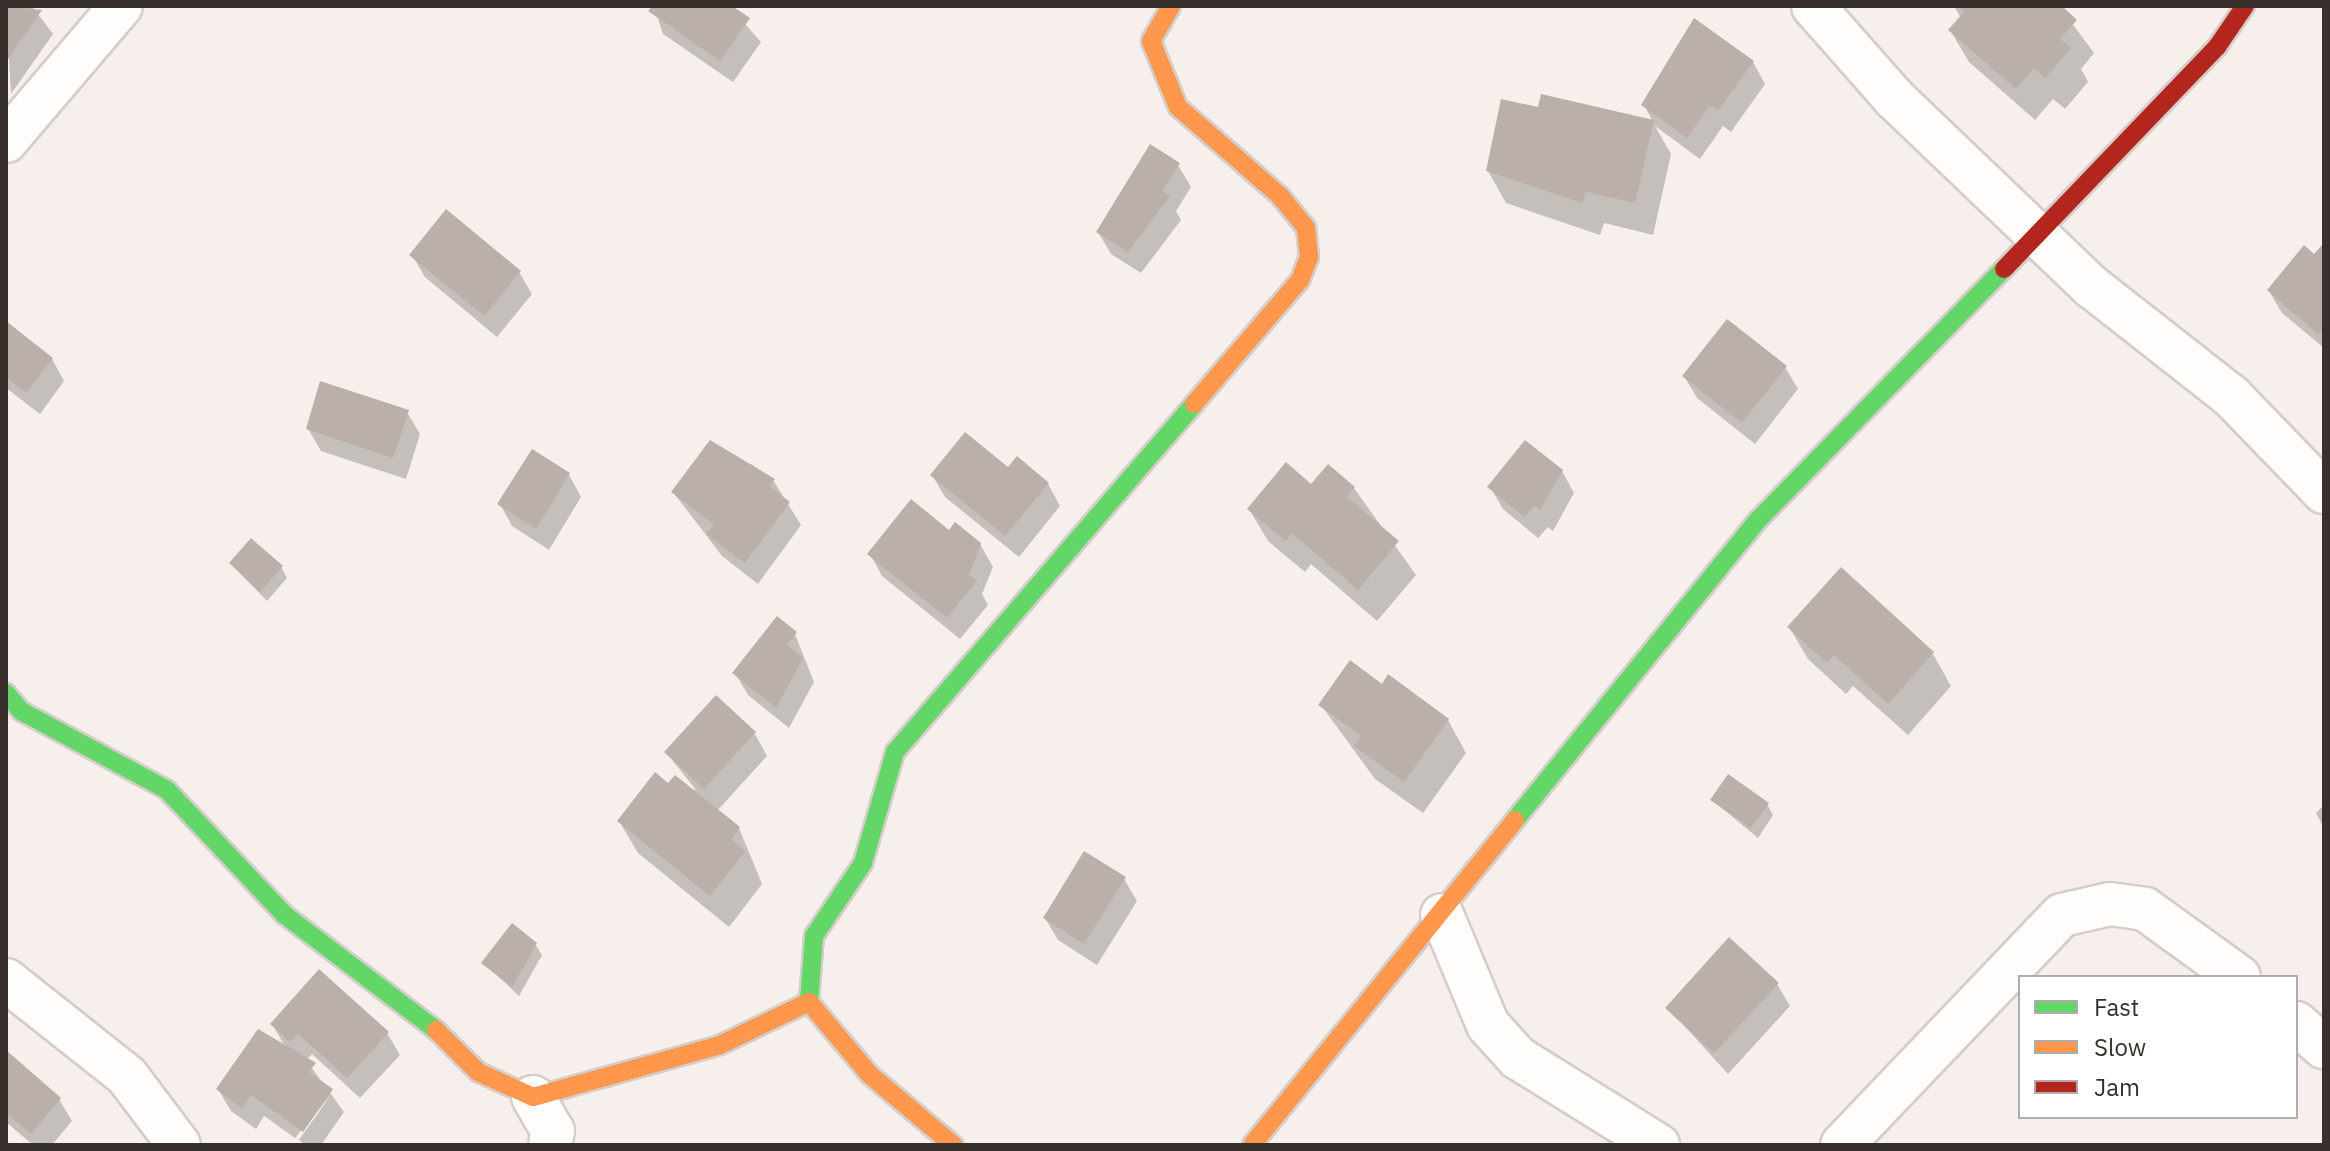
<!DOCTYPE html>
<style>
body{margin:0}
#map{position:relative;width:2330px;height:1151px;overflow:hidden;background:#f7efeb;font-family:"IBM Plex Sans",sans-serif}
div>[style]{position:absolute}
.shadow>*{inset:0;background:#0003}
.building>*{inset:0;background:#baafa9}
.roads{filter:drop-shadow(2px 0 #d5cdc9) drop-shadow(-2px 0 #d5cdc9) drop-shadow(0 2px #d5cdc9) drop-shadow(0 -2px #d5cdc9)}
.street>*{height:42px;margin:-21px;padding:0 21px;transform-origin:21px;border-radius:21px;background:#fefdfc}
.fast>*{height:18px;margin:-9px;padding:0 9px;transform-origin:9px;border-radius:9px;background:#63d668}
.slow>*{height:18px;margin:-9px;padding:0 9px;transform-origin:9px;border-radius:9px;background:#ff974d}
.jam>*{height:18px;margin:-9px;padding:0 9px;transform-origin:9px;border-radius:9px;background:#b3261e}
span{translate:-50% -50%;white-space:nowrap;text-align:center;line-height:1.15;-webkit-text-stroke:8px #fff;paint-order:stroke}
.frame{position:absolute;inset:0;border:8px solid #38302d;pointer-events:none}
.legend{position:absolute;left:2018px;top:975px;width:280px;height:144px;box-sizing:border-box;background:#fff;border:2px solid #afacab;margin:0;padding:10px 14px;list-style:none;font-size:24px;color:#38302d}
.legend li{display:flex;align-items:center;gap:16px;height:40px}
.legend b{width:40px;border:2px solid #afacab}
</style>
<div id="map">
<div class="shadow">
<div style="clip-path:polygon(6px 6px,32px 6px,53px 34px,11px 94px)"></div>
<div style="clip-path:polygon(654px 6px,729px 6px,761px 42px,733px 82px,663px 34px)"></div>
<div style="clip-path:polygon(1954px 6px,2059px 6px,2094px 53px,2081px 69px,2088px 82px,2065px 109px,2053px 99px,2035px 120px,1969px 62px,1950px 30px,1961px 18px)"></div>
<div style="clip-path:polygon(1695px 21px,1753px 62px,1765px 84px,1731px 132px,1723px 126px,1700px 159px,1655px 126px,1671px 154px,1653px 235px,1604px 223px,1600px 235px,1506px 203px,1488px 171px,1539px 110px,1653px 122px,1644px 105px)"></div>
<div style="clip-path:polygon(1178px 165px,1191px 187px,1176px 211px,1181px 220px,1141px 273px,1111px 254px,1098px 232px)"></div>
<div style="clip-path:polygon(2324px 246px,2324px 348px,2282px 313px,2269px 291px)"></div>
<div style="clip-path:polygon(412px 255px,519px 272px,532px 294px,497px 337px,425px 277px)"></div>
<div style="clip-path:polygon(6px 323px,52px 359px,64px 381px,40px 414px,6px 388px)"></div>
<div style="clip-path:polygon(1785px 367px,1798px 389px,1755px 444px,1697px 398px,1684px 376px)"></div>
<div style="clip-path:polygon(407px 412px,420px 434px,406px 479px,321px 451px,308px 429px)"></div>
<div style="clip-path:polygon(751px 464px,773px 480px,801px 525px,758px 584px,722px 556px,673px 492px)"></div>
<div style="clip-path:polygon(1008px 470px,1048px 484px,1060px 506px,1019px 557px,945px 497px,932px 475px)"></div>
<div style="clip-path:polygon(1562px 471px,1574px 493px,1553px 531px,1548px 527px,1538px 538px,1503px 509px,1490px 487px)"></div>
<div style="clip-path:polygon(569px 475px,581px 497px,549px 550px,512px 526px,500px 504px)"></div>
<div style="clip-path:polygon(1354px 488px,1416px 575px,1377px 621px,1311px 564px,1305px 572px,1268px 541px,1249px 509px)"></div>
<div style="clip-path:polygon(949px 532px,980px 544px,993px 567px,982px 594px,988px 605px,960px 639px,882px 576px,870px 554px)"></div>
<div style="clip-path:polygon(231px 564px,281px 567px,287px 578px,267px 601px)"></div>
<div style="clip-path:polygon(1789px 627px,1933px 654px,1951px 686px,1908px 735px,1853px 686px,1846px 694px,1808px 659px)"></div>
<div style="clip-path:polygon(795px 634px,814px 682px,789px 728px,748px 695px,735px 673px)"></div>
<div style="clip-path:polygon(1382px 686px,1448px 720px,1466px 753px,1423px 813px,1375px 779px,1321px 705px)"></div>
<div style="clip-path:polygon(755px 734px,767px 756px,717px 811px,739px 828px,762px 884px,729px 927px,638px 853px,619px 821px,668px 786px,696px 790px,666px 752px)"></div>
<div style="clip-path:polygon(1712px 800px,1767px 804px,1773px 815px,1758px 838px)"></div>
<div style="clip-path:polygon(2324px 805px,2324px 828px,2316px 813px)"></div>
<div style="clip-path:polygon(1124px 879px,1137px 901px,1097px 965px,1058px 940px,1045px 918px)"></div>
<div style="clip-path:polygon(535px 944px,542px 955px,519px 996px,484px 963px)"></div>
<div style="clip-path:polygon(1777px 984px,1790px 1006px,1728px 1074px,1668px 1008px)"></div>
<div style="clip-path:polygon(272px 1024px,387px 1033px,400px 1055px,360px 1098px,312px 1054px,306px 1060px,344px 1112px,321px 1145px,305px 1145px,299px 1140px,330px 1096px,295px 1138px,264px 1116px,256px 1129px,231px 1111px,218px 1089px,286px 1048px)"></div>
<div style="clip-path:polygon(6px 1055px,59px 1099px,72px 1121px,52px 1145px,33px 1145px,6px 1122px)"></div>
</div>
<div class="building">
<div style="clip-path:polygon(6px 6px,42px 10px,6px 62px)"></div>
<div style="clip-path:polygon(652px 6px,732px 6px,750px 18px,720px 61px,648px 11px)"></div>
<div style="clip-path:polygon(1957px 6px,2062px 6px,2077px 20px,2060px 39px,2071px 48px,2045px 78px,2034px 68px,2016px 89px,1948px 30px,1964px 12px)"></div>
<div style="clip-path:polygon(1694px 18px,1754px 61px,1718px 111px,1710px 105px,1687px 138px,1641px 105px)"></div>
<div style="clip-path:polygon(1541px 94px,1654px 120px,1635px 203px,1586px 192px,1582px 203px,1486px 171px,1501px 99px,1538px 107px)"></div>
<div style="clip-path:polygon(1150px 144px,1180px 163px,1162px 191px,1170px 196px,1128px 252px,1096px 232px)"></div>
<div style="clip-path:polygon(446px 209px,521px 271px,484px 316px,409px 255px)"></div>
<div style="clip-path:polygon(2324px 243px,2324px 327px,2318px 334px,2267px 290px,2304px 245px,2314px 254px)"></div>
<div style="clip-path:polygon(1727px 319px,1787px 366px,1742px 423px,1682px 376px)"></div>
<div style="clip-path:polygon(6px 321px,53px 358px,26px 393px,6px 377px)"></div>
<div style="clip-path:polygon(320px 381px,409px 410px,393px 458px,306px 429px)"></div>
<div style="clip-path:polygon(965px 432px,1008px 467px,1017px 456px,1049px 483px,1005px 536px,930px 475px)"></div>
<div style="clip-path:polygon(710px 440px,775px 479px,769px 486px,790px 502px,745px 563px,706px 534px,714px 525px,671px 492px)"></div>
<div style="clip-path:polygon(1525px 440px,1563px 470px,1540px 510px,1534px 506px,1525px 517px,1487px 487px)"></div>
<div style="clip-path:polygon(532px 449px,570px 473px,536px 529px,497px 504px)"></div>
<div style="clip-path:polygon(1286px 462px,1311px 484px,1328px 464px,1355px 487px,1347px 497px,1399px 541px,1358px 590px,1292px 533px,1286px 541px,1247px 509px)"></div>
<div style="clip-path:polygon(911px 499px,949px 530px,955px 522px,981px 543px,969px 575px,977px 581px,947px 618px,867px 554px)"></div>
<div style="clip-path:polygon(251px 538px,283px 566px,260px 592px,229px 563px)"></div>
<div style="clip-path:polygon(1841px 567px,1934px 652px,1888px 704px,1834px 655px,1827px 663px,1787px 627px)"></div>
<div style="clip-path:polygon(777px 616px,797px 632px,787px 645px,803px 658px,776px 708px,732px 673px)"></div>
<div style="clip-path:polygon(1350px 660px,1382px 684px,1388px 674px,1449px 719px,1404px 782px,1354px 746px,1361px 736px,1318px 705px)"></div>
<div style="clip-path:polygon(716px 695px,756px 732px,704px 789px,664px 752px)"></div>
<div style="clip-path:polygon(655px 772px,668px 783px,675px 775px,740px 827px,731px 839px,745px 851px,710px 896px,617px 821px)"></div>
<div style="clip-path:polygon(1728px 774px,1769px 803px,1751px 828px,1710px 800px)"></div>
<div style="clip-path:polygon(1084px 851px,1126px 877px,1084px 944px,1043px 918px)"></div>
<div style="clip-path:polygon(512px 923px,537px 943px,512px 987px,481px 963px)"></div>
<div style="clip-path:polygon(1729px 937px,1779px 983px,1714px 1053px,1665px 1008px)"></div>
<div style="clip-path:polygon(319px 969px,389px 1032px,347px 1078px,298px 1034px,290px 1042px,270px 1024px)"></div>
<div style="clip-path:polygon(258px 1029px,316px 1063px,309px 1072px,333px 1089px,303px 1132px,251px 1095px,242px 1108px,216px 1089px)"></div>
<div style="clip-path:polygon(6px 1050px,61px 1098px,31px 1134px,6px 1113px)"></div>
</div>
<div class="roads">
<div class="street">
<div style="left:1813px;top:6px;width:123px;rotate:48.6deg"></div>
<div style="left:1894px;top:98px;width:274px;rotate:43.7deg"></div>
<div style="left:2092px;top:287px;width:177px;rotate:38.1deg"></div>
<div style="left:2231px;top:396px;width:134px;rotate:45.9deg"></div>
<div style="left:6px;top:141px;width:177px;rotate:-49.6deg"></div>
<div style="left:1442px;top:915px;width:119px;rotate:67.3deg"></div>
<div style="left:1488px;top:1025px;width:45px;rotate:47.7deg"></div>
<div style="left:1518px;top:1058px;width:165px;rotate:31.9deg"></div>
<div style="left:6px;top:980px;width:154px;rotate:38.4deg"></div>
<div style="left:127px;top:1076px;width:86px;rotate:53deg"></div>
<div style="left:2296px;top:1023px;width:37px;rotate:41deg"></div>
<div style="left:533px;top:1097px;width:39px;rotate:60deg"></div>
<div style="left:553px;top:1131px;width:14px;rotate:102deg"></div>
<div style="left:1842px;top:1145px;width:318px;rotate:-46.3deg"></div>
<div style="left:2062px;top:915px;width:49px;rotate:-12.9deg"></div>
<div style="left:2110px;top:904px;width:35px;rotate:8deg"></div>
<div style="left:2145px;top:909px;width:116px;rotate:35.9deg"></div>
</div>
<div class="fast">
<div style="left:6px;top:693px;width:23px;rotate:50deg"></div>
<div style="left:21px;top:711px;width:166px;rotate:28.4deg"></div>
<div style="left:167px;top:790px;width:172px;rotate:46.7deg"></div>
<div style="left:285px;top:915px;width:190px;rotate:37.3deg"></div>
<div style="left:1515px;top:820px;width:386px;rotate:-51deg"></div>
<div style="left:1758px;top:520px;width:351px;rotate:-45.6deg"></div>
<div style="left:809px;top:1002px;width:66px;rotate:-85.7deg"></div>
<div style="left:814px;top:936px;width:88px;rotate:-56.1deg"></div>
<div style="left:863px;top:863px;width:116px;rotate:-73.9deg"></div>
<div style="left:895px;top:752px;width:459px;rotate:-49.3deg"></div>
</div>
<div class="slow">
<div style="left:1171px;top:6px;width:40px;rotate:119.7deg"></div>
<div style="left:1151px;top:41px;width:71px;rotate:67.8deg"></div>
<div style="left:1178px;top:107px;width:137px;rotate:41.1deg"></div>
<div style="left:1281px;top:197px;width:40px;rotate:51deg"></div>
<div style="left:1306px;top:228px;width:29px;rotate:84deg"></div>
<div style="left:1309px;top:257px;width:25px;rotate:111deg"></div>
<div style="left:1300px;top:280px;width:163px;rotate:130.5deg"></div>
<div style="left:436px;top:1030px;width:59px;rotate:45deg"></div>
<div style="left:478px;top:1072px;width:60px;rotate:24.4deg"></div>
<div style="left:533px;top:1097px;width:194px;rotate:-15.5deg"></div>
<div style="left:720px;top:1045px;width:99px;rotate:-25.8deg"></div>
<div style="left:809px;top:1002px;width:95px;rotate:50.1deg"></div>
<div style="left:870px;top:1075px;width:109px;rotate:40.1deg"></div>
<div style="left:1252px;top:1145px;width:418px;rotate:-51deg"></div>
</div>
<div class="jam">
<div style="left:2004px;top:269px;width:308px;rotate:-46.2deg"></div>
<div style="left:2217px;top:47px;width:50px;rotate:-55.7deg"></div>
</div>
</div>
<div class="frame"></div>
<ul class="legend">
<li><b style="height:10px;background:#63d668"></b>Fast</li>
<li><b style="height:10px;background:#ff974d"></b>Slow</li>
<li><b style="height:10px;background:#b3261e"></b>Jam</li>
</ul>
</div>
